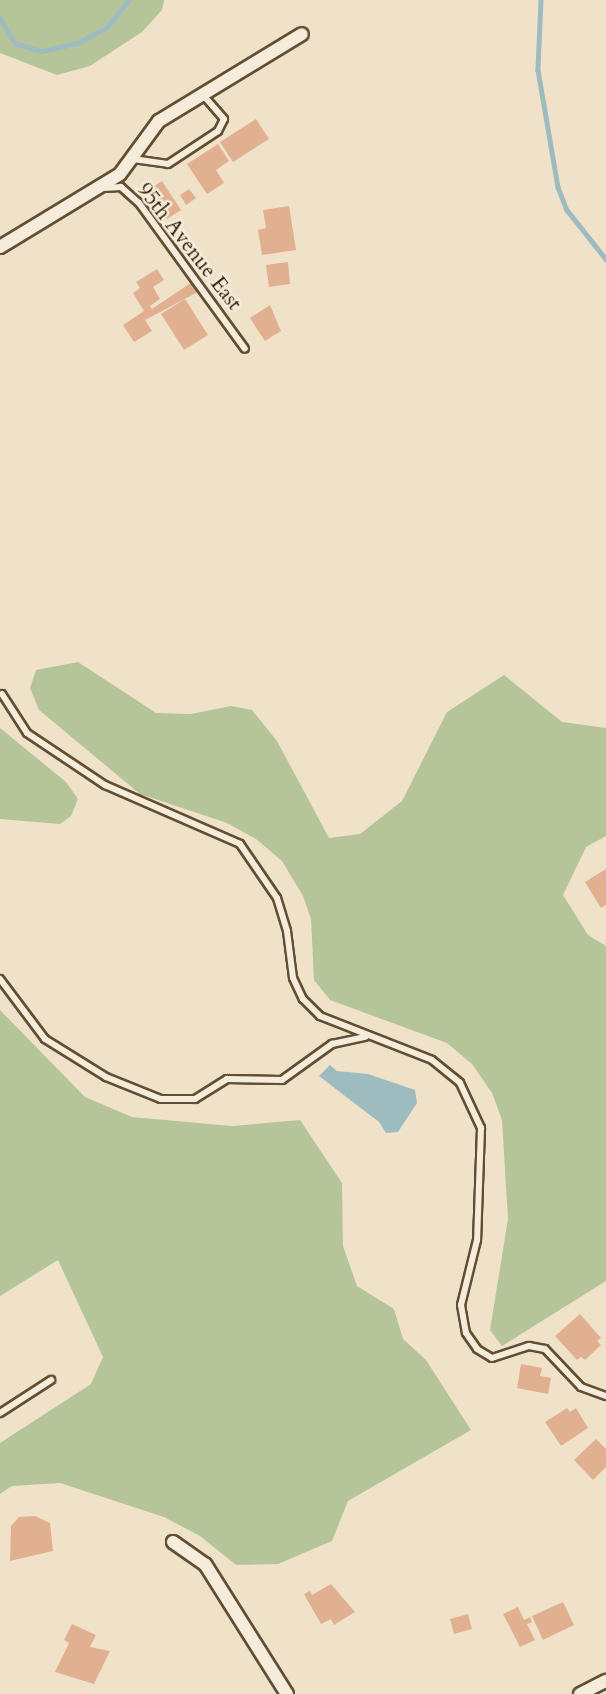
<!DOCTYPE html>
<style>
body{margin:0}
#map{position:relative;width:606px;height:1694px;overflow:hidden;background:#f0e2c9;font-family:Cardo,serif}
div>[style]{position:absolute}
.green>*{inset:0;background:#b6c49a}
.water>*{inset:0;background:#9ebcbf}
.stream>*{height:4.5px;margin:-2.25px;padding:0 2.25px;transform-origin:2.25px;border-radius:2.25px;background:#9ebcbf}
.building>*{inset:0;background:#e1b090}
.roads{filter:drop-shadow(2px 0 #624e32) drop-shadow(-2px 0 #624e32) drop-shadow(0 2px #624e32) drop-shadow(0 -2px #624e32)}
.lane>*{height:6px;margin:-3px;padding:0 3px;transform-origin:3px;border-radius:3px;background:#f5ecdc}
.street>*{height:12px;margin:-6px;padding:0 6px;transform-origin:6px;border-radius:6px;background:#f5ecdc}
span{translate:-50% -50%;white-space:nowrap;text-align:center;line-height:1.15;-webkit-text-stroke:5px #f5ecdc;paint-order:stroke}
.street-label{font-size:21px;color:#331d00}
</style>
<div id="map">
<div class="green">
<div style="clip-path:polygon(0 0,164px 0,162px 10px,142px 32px,90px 66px,57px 75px,0 53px)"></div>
<div style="clip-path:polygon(78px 662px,156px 713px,191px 714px,231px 706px,252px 710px,277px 741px,329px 838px,360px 834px,402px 801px,447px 712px,504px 675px,562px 722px,606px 728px,606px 836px,586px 847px,563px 895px,588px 935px,606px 946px,606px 1281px,502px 1346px,490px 1330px,508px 1219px,502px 1120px,492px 1093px,472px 1064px,447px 1043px,330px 1000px,314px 980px,311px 919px,303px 896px,282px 861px,256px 839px,227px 823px,140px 794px,39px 710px,30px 688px,36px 670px)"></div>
<div style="clip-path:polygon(0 728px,66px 782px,78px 799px,71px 816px,60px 824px,0 819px)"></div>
<div style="clip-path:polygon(0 1010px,85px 1097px,132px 1117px,232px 1126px,300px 1120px,342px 1183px,343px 1246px,357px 1286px,394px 1309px,403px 1339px,426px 1360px,471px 1430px,348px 1501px,332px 1541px,278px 1564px,236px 1565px,200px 1536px,164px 1517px,60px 1483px,12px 1486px,0 1494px,0 1443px,91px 1384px,103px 1357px,58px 1260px,0 1296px)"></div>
</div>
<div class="water">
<div style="clip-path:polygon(330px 1065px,337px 1071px,368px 1074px,415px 1090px,417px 1103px,398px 1132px,386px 1133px,379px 1122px,319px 1076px)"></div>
</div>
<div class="stream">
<div style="left:541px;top:0;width:70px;rotate:92.5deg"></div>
<div style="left:538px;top:70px;width:119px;rotate:80.3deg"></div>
<div style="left:558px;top:187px;width:25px;rotate:69deg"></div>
<div style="left:567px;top:210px;width:63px;rotate:51.5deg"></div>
<div style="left:0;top:18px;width:29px;rotate:59deg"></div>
<div style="left:15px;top:43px;width:28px;rotate:17deg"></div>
<div style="left:42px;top:51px;width:39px;rotate:-13deg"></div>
<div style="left:80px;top:42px;width:31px;rotate:-29deg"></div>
<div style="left:107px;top:27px;width:35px;rotate:-51deg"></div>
</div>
<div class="building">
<div style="clip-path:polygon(256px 119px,269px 139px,233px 162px,220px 142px)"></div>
<div style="clip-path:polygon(218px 144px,229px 161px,216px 170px,224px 183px,207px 194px,187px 164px)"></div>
<div style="clip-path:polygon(162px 181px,181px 210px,167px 219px,148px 190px)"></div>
<div style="clip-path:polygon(189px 189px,196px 198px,186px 205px,180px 195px)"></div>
<div style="clip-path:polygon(289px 206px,296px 250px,262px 255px,258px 230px,266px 228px,263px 210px)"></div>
<div style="clip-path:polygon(288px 262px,290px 284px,269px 287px,266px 265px)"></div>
<div style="clip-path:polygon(157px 269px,164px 280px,153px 287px,160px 299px,150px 306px,152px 309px,192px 282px,198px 292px,145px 320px,152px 331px,134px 342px,123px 325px,144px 311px,133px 293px,140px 288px,136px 282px)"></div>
<div style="clip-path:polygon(185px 299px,208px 335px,184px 350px,161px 314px)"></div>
<div style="clip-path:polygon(270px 305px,281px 331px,265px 341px,250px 318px)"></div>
<div style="clip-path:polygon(606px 869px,606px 905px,601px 908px,585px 882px)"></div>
<div style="clip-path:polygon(580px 1314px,601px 1338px,597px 1341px,601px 1345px,585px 1360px,581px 1357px,577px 1360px,555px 1336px)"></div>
<div style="clip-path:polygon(521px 1364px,542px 1368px,540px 1376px,551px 1378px,548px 1394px,517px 1388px)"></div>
<div style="clip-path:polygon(567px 1408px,570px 1412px,576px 1408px,588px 1428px,561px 1446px,545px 1422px)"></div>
<div style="clip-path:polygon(596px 1439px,606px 1449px,606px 1467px,593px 1480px,574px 1460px)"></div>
<div style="clip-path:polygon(35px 1516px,50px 1523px,53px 1551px,10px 1561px,11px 1526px,19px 1517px)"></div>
<div style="clip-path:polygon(331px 1584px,355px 1612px,334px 1625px,331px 1619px,321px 1624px,304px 1594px,310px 1591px,312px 1595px)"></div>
<div style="clip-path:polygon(563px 1602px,574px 1625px,543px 1640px,532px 1616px)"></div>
<div style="clip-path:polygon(518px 1607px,524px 1620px,530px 1617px,532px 1622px,527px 1624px,535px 1640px,520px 1647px,503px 1614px)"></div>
<div style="clip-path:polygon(468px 1614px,472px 1629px,454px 1634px,450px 1619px)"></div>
<div style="clip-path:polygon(72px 1624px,96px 1635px,90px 1647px,110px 1651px,94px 1684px,55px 1672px,69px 1643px,64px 1640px)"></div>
</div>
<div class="roads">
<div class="lane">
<div style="left:133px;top:159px;width:35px;rotate:8deg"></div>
<div style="left:168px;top:164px;width:60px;rotate:-33.4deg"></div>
<div style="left:218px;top:131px;width:13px;rotate:-63deg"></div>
<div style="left:224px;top:119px;width:32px;rotate:-131deg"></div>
<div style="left:103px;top:188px;width:18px;rotate:-3deg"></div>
<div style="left:121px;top:187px;width:24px;rotate:42deg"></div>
<div style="left:139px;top:203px;width:180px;rotate:54deg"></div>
<div style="left:2px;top:694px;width:46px;rotate:57.3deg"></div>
<div style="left:27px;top:733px;width:94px;rotate:33.7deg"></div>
<div style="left:105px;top:785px;width:147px;rotate:23.6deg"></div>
<div style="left:240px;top:844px;width:65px;rotate:55.6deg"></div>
<div style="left:277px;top:898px;width:34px;rotate:73deg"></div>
<div style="left:287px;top:931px;width:47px;rotate:82.7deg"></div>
<div style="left:293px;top:978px;width:23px;rotate:65deg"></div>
<div style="left:303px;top:999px;width:24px;rotate:45deg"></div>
<div style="left:320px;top:1016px;width:120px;rotate:21.4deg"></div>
<div style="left:432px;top:1060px;width:36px;rotate:39deg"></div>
<div style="left:460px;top:1083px;width:50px;rotate:65deg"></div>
<div style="left:481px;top:1128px;width:112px;rotate:92deg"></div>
<div style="left:477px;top:1240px;width:67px;rotate:103.8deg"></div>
<div style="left:461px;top:1305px;width:28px;rotate:80deg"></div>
<div style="left:466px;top:1333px;width:19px;rotate:55deg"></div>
<div style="left:477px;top:1349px;width:17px;rotate:31deg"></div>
<div style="left:492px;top:1358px;width:39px;rotate:-18deg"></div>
<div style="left:529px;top:1346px;width:16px;rotate:11deg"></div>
<div style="left:545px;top:1349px;width:52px;rotate:46.5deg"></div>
<div style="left:581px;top:1387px;width:27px;rotate:20deg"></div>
<div style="left:0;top:979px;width:75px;rotate:53.1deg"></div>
<div style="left:45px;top:1039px;width:72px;rotate:31.9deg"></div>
<div style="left:106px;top:1077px;width:59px;rotate:21.8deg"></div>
<div style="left:161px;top:1099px;width:34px"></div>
<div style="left:195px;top:1099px;width:38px;rotate:-32deg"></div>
<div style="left:227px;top:1079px;width:55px;rotate:1deg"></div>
<div style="left:282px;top:1080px;width:62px;rotate:-35.8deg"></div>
<div style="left:332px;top:1044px;width:34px;rotate:-12deg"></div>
<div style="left:0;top:1413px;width:61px;rotate:-32.9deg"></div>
</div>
<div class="street">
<div style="left:0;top:247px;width:140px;rotate:-31.3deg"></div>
<div style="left:120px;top:174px;width:66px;rotate:-53.7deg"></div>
<div style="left:159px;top:121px;width:167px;rotate:-31.3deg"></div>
<div style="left:173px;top:1542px;width:39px;rotate:35deg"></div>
<div style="left:205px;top:1564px;width:154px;rotate:57.8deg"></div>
<div style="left:580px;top:1694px;width:29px;rotate:-27deg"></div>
</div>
</div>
<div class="street-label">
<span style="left:189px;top:247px;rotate:52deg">95th Avenue East</span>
</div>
</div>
